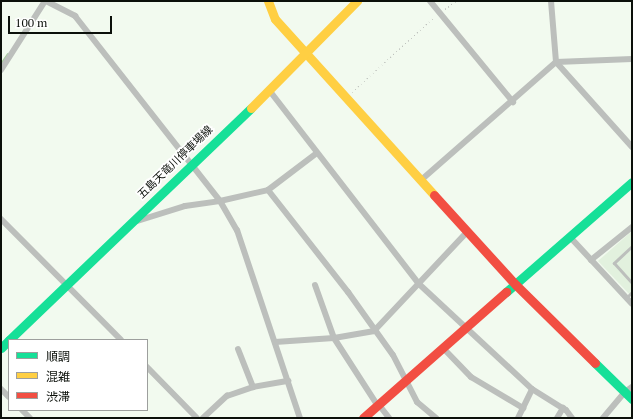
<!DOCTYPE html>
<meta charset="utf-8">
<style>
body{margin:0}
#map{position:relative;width:633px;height:419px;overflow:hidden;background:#f2faef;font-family:"PT Serif","Noto Sans JP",serif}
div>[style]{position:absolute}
.built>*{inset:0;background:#e2f1de}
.stream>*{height:2px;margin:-1px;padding:0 1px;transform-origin:1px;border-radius:1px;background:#a4cd9a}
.path>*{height:1px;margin-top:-0.5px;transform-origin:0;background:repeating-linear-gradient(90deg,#b8bbb7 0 1px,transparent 0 4px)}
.lane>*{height:3px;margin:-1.5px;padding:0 1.5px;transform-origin:1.5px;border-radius:1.5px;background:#bcbfbc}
.street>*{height:6px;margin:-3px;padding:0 3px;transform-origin:3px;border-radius:3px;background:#bcbfbc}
.fast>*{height:9px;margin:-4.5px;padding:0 4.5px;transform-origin:4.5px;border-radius:4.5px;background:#16e098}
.slow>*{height:9px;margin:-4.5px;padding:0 4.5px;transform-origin:4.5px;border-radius:4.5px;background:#ffcf43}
.jam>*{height:9px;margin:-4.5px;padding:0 4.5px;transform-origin:4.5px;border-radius:4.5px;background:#f24e42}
span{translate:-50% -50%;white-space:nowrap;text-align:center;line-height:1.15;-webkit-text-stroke:3.5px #fff;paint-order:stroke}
.street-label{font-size:11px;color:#0b100a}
.frame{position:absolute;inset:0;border:2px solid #0b100a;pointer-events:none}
.legend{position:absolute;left:8px;top:339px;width:140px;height:72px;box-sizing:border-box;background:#fff;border:1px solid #9d9f9d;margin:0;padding:5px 7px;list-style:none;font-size:12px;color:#0b100a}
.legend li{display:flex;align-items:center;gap:8px;height:20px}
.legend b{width:20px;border:1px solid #9d9f9d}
.scale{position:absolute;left:8px;top:16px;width:104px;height:18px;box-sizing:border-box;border:2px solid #0b100a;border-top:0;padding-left:5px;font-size:12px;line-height:14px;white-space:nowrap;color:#0b100a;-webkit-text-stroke:3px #fff;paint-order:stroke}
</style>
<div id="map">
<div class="built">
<div style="clip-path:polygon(632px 231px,632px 297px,598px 261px)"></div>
</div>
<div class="stream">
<div style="left:1px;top:64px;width:12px;rotate:-55deg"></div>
</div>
<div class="path">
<div style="left:445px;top:9px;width:14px;rotate:-36deg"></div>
<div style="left:352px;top:92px;width:111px;rotate:-42.4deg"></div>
</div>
<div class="lane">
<div style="left:632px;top:246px;width:25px;rotate:137deg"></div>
<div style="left:614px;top:263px;width:27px;rotate:48deg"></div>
<div style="left:626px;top:298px;width:8px;rotate:-45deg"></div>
</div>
<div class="street">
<div style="left:46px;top:1px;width:33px;rotate:27deg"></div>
<div style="left:75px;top:16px;width:235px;rotate:51.9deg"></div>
<div style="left:220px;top:201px;width:34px;rotate:60deg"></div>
<div style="left:237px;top:230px;width:198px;rotate:71.5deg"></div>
<div style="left:430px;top:1px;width:131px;rotate:50.6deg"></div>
<div style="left:551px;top:1px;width:61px;rotate:85.3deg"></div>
<div style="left:556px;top:62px;width:114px;rotate:48.2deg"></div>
<div style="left:1px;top:70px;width:82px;rotate:-57.5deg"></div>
<div style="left:269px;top:90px;width:245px;rotate:52.3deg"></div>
<div style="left:419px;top:284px;width:154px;rotate:42.9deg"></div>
<div style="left:532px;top:389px;width:40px;rotate:32deg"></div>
<div style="left:566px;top:410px;width:10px;rotate:53deg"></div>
<div style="left:420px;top:181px;width:181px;rotate:-41.2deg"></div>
<div style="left:556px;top:62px;width:76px;rotate:-2.3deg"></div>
<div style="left:268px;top:190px;width:130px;rotate:51.9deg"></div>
<div style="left:348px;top:292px;width:77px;rotate:54.5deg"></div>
<div style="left:393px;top:355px;width:53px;rotate:62.9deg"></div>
<div style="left:417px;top:402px;width:25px;rotate:40deg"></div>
<div style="left:1px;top:219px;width:170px;rotate:45.2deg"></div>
<div style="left:134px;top:222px;width:53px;rotate:-17.4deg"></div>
<div style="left:185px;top:206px;width:35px;rotate:-8deg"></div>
<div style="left:220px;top:201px;width:49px;rotate:-12.9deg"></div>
<div style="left:268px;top:190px;width:61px;rotate:-37.1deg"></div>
<div style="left:570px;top:237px;width:91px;rotate:47.2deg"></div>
<div style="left:591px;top:260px;width:53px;rotate:-38.8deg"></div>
<div style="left:315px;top:285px;width:56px;rotate:70.3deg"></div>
<div style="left:334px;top:338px;width:81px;rotate:57.1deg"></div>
<div style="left:275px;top:342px;width:59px;rotate:-3.9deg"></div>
<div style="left:334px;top:338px;width:41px;rotate:-9.9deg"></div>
<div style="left:374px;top:331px;width:136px;rotate:-46.8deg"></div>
<div style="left:238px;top:349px;width:41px;rotate:68.5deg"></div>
<div style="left:444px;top:349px;width:39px;rotate:46deg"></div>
<div style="left:471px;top:377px;width:61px;rotate:30.8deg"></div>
<div style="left:147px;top:367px;width:71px;rotate:45.6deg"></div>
<div style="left:1px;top:389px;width:11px;rotate:45deg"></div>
<div style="left:379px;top:405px;width:16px;rotate:52deg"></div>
<div style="left:22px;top:410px;width:11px;rotate:45deg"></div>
<div style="left:203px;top:418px;width:33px;rotate:-43deg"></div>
<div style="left:227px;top:396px;width:28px;rotate:-19deg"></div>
<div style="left:253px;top:387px;width:36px;rotate:-10deg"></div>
<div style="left:518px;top:418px;width:32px;rotate:-64deg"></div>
<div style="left:557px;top:418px;width:12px;rotate:-59deg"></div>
<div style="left:603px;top:418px;width:34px;rotate:-50deg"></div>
<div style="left:625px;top:392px;width:9px;rotate:-36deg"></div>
</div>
<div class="fast">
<div style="left:506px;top:292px;width:167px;rotate:-41.1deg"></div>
<div style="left:9px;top:340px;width:335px;rotate:-43.8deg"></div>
<div style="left:1px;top:348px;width:11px;rotate:-45deg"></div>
<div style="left:595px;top:363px;width:52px;rotate:44.2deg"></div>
</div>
<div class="slow">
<div style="left:268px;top:1px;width:19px;rotate:69deg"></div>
<div style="left:275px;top:19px;width:237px;rotate:47.9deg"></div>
<div style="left:251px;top:108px;width:151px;rotate:-45.3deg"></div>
</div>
<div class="jam">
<div style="left:434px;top:195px;width:122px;rotate:47.7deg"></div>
<div style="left:516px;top:285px;width:111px;rotate:44.6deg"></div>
<div style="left:363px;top:418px;width:191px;rotate:-41.4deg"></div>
</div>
<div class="street-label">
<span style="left:175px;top:162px;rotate:-44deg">五島天竜川停車場線</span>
</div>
<div class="frame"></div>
<ul class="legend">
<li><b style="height:5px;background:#16e098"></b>順調</li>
<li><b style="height:5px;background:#ffcf43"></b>混雑</li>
<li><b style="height:5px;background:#f24e42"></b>渋滞</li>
</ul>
<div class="scale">100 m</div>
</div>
